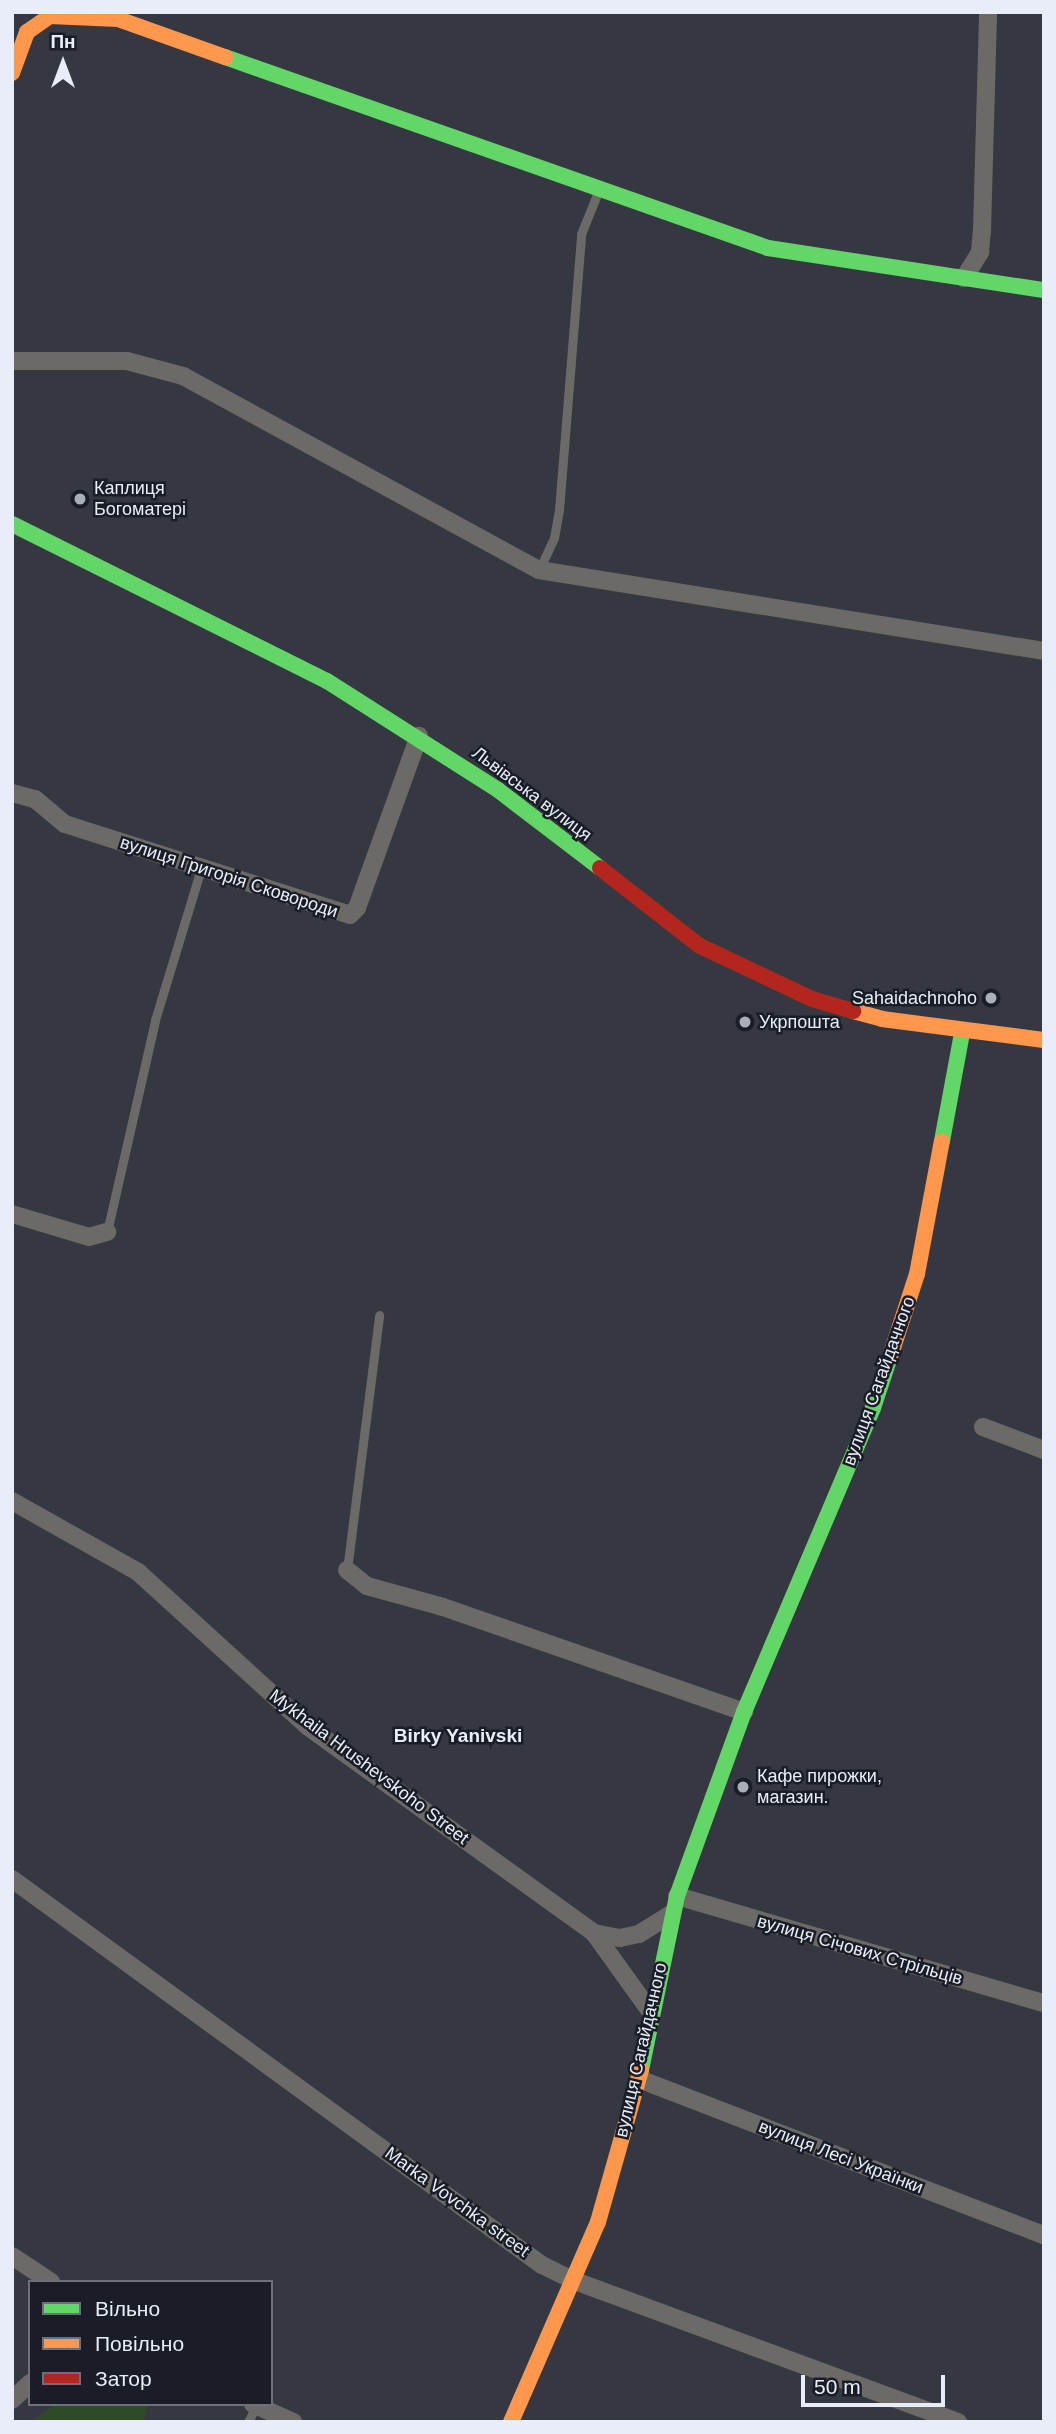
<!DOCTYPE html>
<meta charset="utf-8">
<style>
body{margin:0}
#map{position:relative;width:1056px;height:2434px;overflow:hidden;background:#353841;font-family:Arial,sans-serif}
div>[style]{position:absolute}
.green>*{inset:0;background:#2e4b28}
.lane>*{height:9px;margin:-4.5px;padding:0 4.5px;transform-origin:4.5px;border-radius:4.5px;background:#6c6a66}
.street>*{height:18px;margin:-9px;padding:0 9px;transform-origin:9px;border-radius:9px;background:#6c6a66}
.fast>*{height:16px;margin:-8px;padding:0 8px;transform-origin:8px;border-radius:8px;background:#63d668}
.slow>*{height:16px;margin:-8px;padding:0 8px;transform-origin:8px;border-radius:8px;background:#ff974d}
.jam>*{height:16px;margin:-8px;padding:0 8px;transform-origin:8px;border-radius:8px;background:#b3261e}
.dots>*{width:19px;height:19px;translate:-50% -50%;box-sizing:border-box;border:4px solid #1a1d25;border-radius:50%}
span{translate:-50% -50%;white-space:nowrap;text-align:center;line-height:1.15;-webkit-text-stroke:5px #1a1d25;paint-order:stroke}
.poi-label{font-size:18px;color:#e9edf9}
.left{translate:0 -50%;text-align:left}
.right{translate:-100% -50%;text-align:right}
.street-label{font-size:18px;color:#e9edf9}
.neighbourhood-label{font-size:19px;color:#e9edf9;font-weight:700}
.frame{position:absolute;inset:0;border:14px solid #e9edf9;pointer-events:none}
.legend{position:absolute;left:28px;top:2280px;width:245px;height:126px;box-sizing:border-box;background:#1a1d25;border:2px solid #6d707a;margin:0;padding:9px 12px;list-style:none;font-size:21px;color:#e9edf9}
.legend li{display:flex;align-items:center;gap:14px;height:35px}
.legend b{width:35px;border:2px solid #6d707a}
.north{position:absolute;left:28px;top:28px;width:70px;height:70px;-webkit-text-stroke:5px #1a1d25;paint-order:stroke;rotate:0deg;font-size:19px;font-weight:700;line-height:28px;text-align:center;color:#e9edf9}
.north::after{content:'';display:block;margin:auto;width:24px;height:32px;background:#e9edf9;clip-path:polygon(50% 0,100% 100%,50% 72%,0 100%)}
.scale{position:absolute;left:801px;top:2375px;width:144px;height:32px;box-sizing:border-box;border:4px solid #e9edf9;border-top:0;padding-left:9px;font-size:21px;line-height:24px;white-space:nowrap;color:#e9edf9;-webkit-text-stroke:5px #1a1d25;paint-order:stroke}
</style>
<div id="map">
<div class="green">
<div style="clip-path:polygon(54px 2404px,148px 2404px,144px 2422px,32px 2422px)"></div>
</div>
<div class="lane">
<div style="left:539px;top:570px;width:35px;rotate:-65deg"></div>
<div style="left:554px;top:538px;width:28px;rotate:-80deg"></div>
<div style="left:559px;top:510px;width:277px;rotate:-85.4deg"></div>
<div style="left:581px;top:234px;width:45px;rotate:-68deg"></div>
<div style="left:107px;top:1232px;width:217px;rotate:-77.2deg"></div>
<div style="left:155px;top:1020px;width:158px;rotate:-73.1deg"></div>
<div style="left:347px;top:1570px;width:257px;rotate:-82.8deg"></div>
<div style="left:248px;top:2422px;width:18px;rotate:-63deg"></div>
</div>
<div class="street">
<div style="left:964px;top:278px;width:31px;rotate:-58deg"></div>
<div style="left:980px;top:252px;width:21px;rotate:-85deg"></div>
<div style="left:982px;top:231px;width:219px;rotate:-88.4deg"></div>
<div style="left:12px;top:361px;width:115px"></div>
<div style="left:127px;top:361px;width:58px;rotate:15deg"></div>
<div style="left:183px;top:376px;width:405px;rotate:28.6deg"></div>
<div style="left:539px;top:570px;width:511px;rotate:9.11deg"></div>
<div style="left:12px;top:793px;width:24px;rotate:15deg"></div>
<div style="left:35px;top:799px;width:39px;rotate:40deg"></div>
<div style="left:65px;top:824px;width:299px;rotate:17.7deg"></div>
<div style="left:350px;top:915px;width:10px;rotate:-45deg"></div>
<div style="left:357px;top:908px;width:183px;rotate:-70.2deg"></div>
<div style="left:12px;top:1214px;width:80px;rotate:16.6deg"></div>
<div style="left:89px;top:1237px;width:19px;rotate:-16deg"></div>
<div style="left:983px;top:1427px;width:65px;rotate:20.7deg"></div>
<div style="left:12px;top:1501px;width:145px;rotate:29.4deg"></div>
<div style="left:138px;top:1572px;width:229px;rotate:42.3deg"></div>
<div style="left:307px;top:1726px;width:354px;rotate:35.8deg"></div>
<div style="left:594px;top:1933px;width:96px;rotate:54.3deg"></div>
<div style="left:347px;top:1570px;width:26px;rotate:39deg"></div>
<div style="left:367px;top:1586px;width:79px;rotate:15.4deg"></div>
<div style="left:443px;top:1607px;width:319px;rotate:19.2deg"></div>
<div style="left:12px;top:1879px;width:656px;rotate:36.07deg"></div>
<div style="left:542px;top:2265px;width:37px;rotate:26deg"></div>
<div style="left:575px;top:2281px;width:408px;rotate:20.2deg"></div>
<div style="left:677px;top:1896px;width:382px;rotate:16.3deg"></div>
<div style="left:594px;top:1933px;width:26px;rotate:11deg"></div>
<div style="left:620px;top:1938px;width:19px;rotate:-12deg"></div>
<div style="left:639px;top:1934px;width:39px;rotate:-32deg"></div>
<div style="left:639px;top:2079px;width:434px;rotate:21.1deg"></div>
<div style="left:12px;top:2256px;width:47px;rotate:33.7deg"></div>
<div style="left:12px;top:2400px;width:25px;rotate:-43deg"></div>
<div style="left:253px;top:2404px;width:44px;rotate:24.2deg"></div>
</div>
<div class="fast">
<div style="left:225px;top:57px;width:576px;rotate:19.38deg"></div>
<div style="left:768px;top:248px;width:279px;rotate:8.7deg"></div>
<div style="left:12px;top:524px;width:352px;rotate:26.5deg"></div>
<div style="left:327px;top:681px;width:203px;rotate:32.5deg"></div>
<div style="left:498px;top:790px;width:128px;rotate:37.4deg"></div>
<div style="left:942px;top:1141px;width:110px;rotate:-79.5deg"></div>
<div style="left:641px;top:2070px;width:178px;rotate:-78.3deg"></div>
<div style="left:677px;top:1896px;width:196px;rotate:-70deg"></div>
<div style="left:744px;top:1712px;width:330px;rotate:-67deg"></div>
<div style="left:873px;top:1408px;width:54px;rotate:-71.6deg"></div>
</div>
<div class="slow">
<div style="left:12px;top:73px;width:44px;rotate:-69.9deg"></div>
<div style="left:27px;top:32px;width:28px;rotate:-35deg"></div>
<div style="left:50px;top:16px;width:68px;rotate:2.5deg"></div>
<div style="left:118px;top:19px;width:114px;rotate:19.6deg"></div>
<div style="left:853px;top:1011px;width:30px;rotate:15deg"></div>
<div style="left:882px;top:1019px;width:163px;rotate:7.4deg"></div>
<div style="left:890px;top:1357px;width:87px;rotate:-72deg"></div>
<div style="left:917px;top:1274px;width:135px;rotate:-79.4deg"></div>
<div style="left:511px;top:2422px;width:218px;rotate:-66.5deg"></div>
<div style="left:598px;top:2222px;width:158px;rotate:-74.2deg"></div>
</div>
<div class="jam">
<div style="left:600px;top:868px;width:127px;rotate:38deg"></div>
<div style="left:700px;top:946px;width:124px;rotate:25.3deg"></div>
<div style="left:812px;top:999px;width:43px;rotate:16.3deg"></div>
</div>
<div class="dots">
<div style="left:80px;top:499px;background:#aaaeb9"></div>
<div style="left:991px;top:998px;background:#aaaeb9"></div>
<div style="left:745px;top:1022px;background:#aaaeb9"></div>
<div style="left:743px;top:1787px;background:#aaaeb9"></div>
</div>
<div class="poi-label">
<span class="left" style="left:94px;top:499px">Каплиця<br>Богоматері</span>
<span class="right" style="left:977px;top:998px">Sahaidachnoho</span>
<span class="left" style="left:759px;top:1022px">Укрпошта</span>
<span class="left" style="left:757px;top:1787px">Кафе пирожки,<br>магазин.</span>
</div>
<div class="street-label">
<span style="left:532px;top:794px;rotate:37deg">Львівська вулиця</span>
<span style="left:229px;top:877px;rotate:18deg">вулиця Григорія Сковороди</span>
<span style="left:879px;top:1381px;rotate:-70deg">вулиця Сагайдачного</span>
<span style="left:369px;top:1767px;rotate:37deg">Mykhaila Hrushevskoho Street</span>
<span style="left:860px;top:1950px;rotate:16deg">вулиця Січових Стрільців</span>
<span style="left:641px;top:2050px;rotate:-77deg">вулиця Сагайдачного</span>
<span style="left:841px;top:2157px;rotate:21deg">вулиця Лесі Українки</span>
<span style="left:457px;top:2202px;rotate:36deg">Marka Vovchka street</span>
</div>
<div class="neighbourhood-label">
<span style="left:458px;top:1736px">Birky Yanivski</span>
</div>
<div class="frame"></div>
<ul class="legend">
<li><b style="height:9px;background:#63d668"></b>Вільно</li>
<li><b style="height:9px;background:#ff974d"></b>Повільно</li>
<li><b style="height:9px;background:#b3261e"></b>Затор</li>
</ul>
<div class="north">Пн</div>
<div class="scale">50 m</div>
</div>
